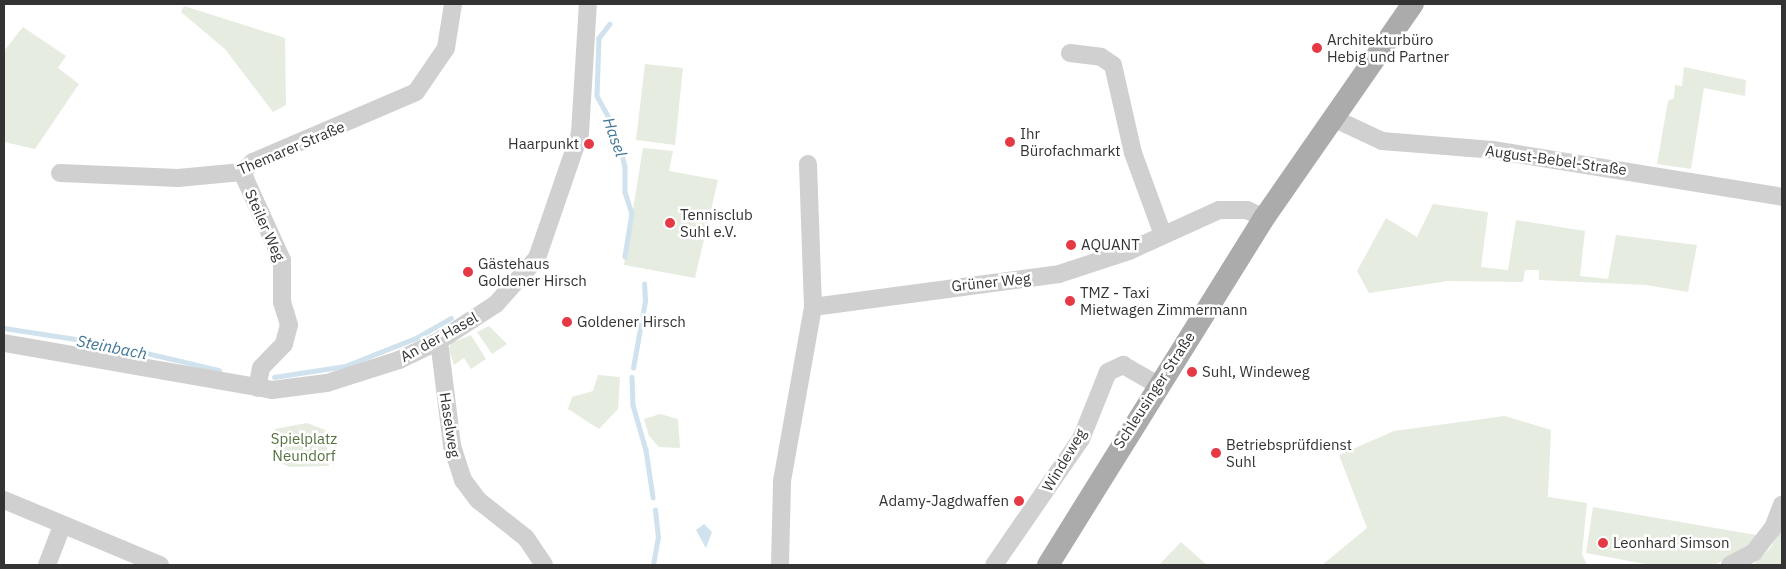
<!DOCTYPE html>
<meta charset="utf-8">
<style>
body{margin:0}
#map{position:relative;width:1786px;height:569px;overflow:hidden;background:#fff;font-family:"IBM Plex Sans",sans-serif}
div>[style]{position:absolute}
.green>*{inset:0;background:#e6ecdf}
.water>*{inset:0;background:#cfe2ee}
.stream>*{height:4.5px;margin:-2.25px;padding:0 2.25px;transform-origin:2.25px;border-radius:2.25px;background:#cfe2ee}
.minor>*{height:18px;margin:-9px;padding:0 9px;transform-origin:9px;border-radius:9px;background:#d0d0d0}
.major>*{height:22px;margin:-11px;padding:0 11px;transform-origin:11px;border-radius:11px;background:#ababab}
.dots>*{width:14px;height:14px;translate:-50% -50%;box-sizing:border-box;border:2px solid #fff;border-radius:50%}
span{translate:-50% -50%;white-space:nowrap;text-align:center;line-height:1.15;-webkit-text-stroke:5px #fff;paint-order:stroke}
.poi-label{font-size:15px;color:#333}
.left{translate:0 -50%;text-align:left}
.right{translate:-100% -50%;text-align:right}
.street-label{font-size:15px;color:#333}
.park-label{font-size:15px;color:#56703f}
.water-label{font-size:16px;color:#3f7597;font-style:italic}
.frame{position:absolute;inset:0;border:5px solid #333;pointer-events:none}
</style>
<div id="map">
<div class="green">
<i style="clip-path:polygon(184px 6px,285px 38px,286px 105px,273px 112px,225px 49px,181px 12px)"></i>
<i style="clip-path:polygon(23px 27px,66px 56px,58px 68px,79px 84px,35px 149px,4px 142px,4px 51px)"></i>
<i style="clip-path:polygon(645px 64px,683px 68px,675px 145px,636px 140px)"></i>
<i style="clip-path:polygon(1684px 67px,1746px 80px,1745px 96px,1704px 88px,1691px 169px,1657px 164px,1668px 101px,1674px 98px,1675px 85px,1682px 86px)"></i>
<i style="clip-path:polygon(643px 148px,673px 151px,669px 171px,718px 180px,695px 278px,624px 265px)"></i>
<i style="clip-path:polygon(1433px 204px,1488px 212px,1481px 267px,1508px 270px,1516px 220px,1585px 231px,1580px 276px,1608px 279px,1616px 235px,1697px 245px,1688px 292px,1646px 285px,1539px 280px,1539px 270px,1525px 270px,1523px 282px,1448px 281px,1369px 293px,1357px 271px,1386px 218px,1417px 237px)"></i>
<i style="clip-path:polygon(489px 326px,507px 344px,492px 354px,477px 332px)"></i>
<i style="clip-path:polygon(471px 335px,486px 359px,471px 369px,464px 358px,454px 365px,449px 350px,451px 343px)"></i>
<i style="clip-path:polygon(598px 375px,620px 377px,618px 409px,599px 429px,568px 409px,572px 397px,593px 391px)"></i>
<i style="clip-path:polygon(660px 414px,678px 419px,680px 448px,659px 447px,649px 436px,644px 419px)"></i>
<i style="clip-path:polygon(1505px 416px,1551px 430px,1548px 497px,1587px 503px,1582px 554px,1587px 565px,1322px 565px,1367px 528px,1339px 455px,1394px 431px)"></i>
<i style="clip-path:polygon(307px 423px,325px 430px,329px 466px,290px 467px,275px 461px,275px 429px)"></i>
<i style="clip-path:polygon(1593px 507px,1756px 535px,1750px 547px,1714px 565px,1651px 565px,1586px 553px)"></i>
<i style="clip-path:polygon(1782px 526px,1782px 565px,1753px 565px,1771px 547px)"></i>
<i style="clip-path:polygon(1181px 542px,1207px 565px,1159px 565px)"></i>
</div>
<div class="water">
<i style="clip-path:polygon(704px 524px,712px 532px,706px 548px,696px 530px)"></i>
</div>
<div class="stream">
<i style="left:610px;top:24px;width:18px;rotate:128deg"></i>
<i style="left:599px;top:38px;width:58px;rotate:92deg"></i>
<i style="left:597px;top:96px;width:38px;rotate:61deg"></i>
<i style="left:615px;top:129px;width:38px;rotate:75deg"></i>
<i style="left:625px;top:166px;width:26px;rotate:90deg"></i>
<i style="left:625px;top:192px;width:22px;rotate:72deg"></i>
<i style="left:632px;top:213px;width:44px;rotate:99.2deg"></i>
<i style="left:4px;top:328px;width:105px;rotate:8.7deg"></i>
<i style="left:108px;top:344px;width:114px;rotate:13.2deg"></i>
<i style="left:633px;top:368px;width:68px;rotate:-79.8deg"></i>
<i style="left:645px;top:301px;width:17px;rotate:-93deg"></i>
<i style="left:274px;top:377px;width:72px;rotate:-8.8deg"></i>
<i style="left:345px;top:366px;width:76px;rotate:-21.5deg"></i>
<i style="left:416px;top:338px;width:40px;rotate:-29.7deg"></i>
<i style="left:632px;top:377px;width:28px;rotate:88deg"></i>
<i style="left:633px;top:405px;width:47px;rotate:73.9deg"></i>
<i style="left:646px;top:450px;width:48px;rotate:81.5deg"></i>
<i style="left:653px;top:565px;width:27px;rotate:-80deg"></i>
<i style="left:658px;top:538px;width:28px;rotate:-96deg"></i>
</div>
<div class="minor">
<i style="left:1070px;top:53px;width:31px;rotate:7deg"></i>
<i style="left:1101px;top:57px;width:14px;rotate:34deg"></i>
<i style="left:1113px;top:65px;width:90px;rotate:77.2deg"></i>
<i style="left:1133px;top:153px;width:87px;rotate:69.9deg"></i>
<i style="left:1333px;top:118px;width:54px;rotate:25.1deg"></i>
<i style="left:1382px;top:141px;width:111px;rotate:4.6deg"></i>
<i style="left:1493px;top:150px;width:293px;rotate:9.2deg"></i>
<i style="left:808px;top:164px;width:143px;rotate:88deg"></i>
<i style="left:242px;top:172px;width:97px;rotate:65.6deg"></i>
<i style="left:282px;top:260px;width:42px;rotate:90deg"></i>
<i style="left:282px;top:302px;width:24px;rotate:73deg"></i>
<i style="left:289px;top:325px;width:20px;rotate:105deg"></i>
<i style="left:284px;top:344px;width:33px;rotate:134deg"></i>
<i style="left:261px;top:368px;width:20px;rotate:101deg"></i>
<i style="left:60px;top:173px;width:118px;rotate:2.4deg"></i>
<i style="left:178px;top:178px;width:64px;rotate:-5.4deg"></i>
<i style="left:242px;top:172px;width:15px;rotate:-42deg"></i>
<i style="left:253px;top:162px;width:177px;rotate:-23.2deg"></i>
<i style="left:416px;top:92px;width:53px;rotate:-55.7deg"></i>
<i style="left:446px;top:48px;width:45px;rotate:-81deg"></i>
<i style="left:439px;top:341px;width:106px;rotate:82.9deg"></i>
<i style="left:452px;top:446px;width:36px;rotate:72deg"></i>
<i style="left:463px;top:480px;width:25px;rotate:53deg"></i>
<i style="left:478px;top:500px;width:61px;rotate:38.4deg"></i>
<i style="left:526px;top:538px;width:32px;rotate:56deg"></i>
<i style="left:4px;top:343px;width:272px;rotate:9.9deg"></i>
<i style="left:272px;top:390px;width:55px;rotate:-7.3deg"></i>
<i style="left:327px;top:383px;width:76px;rotate:-17.7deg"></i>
<i style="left:399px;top:360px;width:44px;rotate:-25.4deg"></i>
<i style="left:439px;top:341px;width:68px;rotate:-33deg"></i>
<i style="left:496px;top:304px;width:62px;rotate:-48.3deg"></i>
<i style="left:537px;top:258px;width:132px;rotate:-71deg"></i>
<i style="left:580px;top:133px;width:129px;rotate:-86.5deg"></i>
<i style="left:4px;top:500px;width:169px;rotate:22.6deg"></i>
<i style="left:47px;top:565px;width:42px;rotate:-69deg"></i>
<i style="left:780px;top:565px;width:84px;rotate:-88.6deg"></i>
<i style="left:782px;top:481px;width:177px;rotate:-79.9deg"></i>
<i style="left:813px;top:307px;width:248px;rotate:-7.6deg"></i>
<i style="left:1059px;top:274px;width:74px;rotate:-18.2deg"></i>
<i style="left:1129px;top:251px;width:99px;rotate:-24.5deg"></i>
<i style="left:1219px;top:210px;width:28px"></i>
<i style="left:1247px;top:210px;width:19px;rotate:25deg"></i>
<i style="left:994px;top:565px;width:153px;rotate:-55.4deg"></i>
<i style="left:1081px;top:439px;width:72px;rotate:-68.1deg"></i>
<i style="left:1108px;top:372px;width:17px;rotate:-25deg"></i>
<i style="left:1123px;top:365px;width:40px;rotate:29.7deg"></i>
<i style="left:1730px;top:565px;width:27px;rotate:-28deg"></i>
<i style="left:1754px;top:552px;width:31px;rotate:-52deg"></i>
<i style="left:1773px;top:528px;width:25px;rotate:-69deg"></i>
</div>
<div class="major">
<i style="left:1048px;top:565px;width:409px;rotate:-58.1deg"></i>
<i style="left:1264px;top:218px;width:261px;rotate:-55.2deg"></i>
</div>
<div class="dots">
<i style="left:1317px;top:48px;background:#e63946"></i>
<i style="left:1010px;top:142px;background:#e63946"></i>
<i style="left:589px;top:144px;background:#e63946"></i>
<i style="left:670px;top:223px;background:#e63946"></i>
<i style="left:1071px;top:245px;background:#e63946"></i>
<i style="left:468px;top:272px;background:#e63946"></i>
<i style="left:1070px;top:301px;background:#e63946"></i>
<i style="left:567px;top:322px;background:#e63946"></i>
<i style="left:1192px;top:372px;background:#e63946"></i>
<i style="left:1216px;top:453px;background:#e63946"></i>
<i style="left:1019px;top:501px;background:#e63946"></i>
<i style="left:1603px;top:543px;background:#e63946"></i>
</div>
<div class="poi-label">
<span class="left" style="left:1327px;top:48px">Architekturbüro<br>Hebig und Partner</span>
<span class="left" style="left:1020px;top:142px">Ihr<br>Bürofachmarkt</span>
<span class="right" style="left:579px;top:144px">Haarpunkt</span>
<span class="left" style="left:680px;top:223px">Tennisclub<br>Suhl e.V.</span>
<span class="left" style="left:1081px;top:245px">AQUANT</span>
<span class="left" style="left:478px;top:272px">Gästehaus<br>Goldener Hirsch</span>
<span class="left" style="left:1080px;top:301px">TMZ - Taxi<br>Mietwagen Zimmermann</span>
<span class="left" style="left:577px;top:322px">Goldener Hirsch</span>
<span class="left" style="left:1202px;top:372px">Suhl, Windeweg</span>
<span class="left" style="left:1226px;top:453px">Betriebsprüfdienst<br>Suhl</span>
<span class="right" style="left:1009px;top:501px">Adamy-Jagdwaffen</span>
<span class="left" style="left:1613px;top:543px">Leonhard Simson</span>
</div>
<div class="street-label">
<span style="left:291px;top:148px;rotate:-23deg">Themarer Straße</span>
<span style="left:1556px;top:160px;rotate:8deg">August-Bebel-Straße</span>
<span style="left:265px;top:225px;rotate:66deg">Steiler Weg</span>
<span style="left:991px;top:282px;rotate:-6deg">Grüner Weg</span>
<span style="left:439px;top:337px;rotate:-29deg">An der Hasel</span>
<span style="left:1154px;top:390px;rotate:-57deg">Schleusinger Straße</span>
<span style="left:450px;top:425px;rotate:81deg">Haselweg</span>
<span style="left:1064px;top:460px;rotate:-59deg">Windeweg</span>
</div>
<div class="park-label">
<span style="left:304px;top:447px">Spielplatz<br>Neundorf</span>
</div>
<div class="water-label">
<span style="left:615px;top:137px;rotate:70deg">Hasel</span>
<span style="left:112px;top:347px;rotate:11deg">Steinbach</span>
</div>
<div class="frame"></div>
</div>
